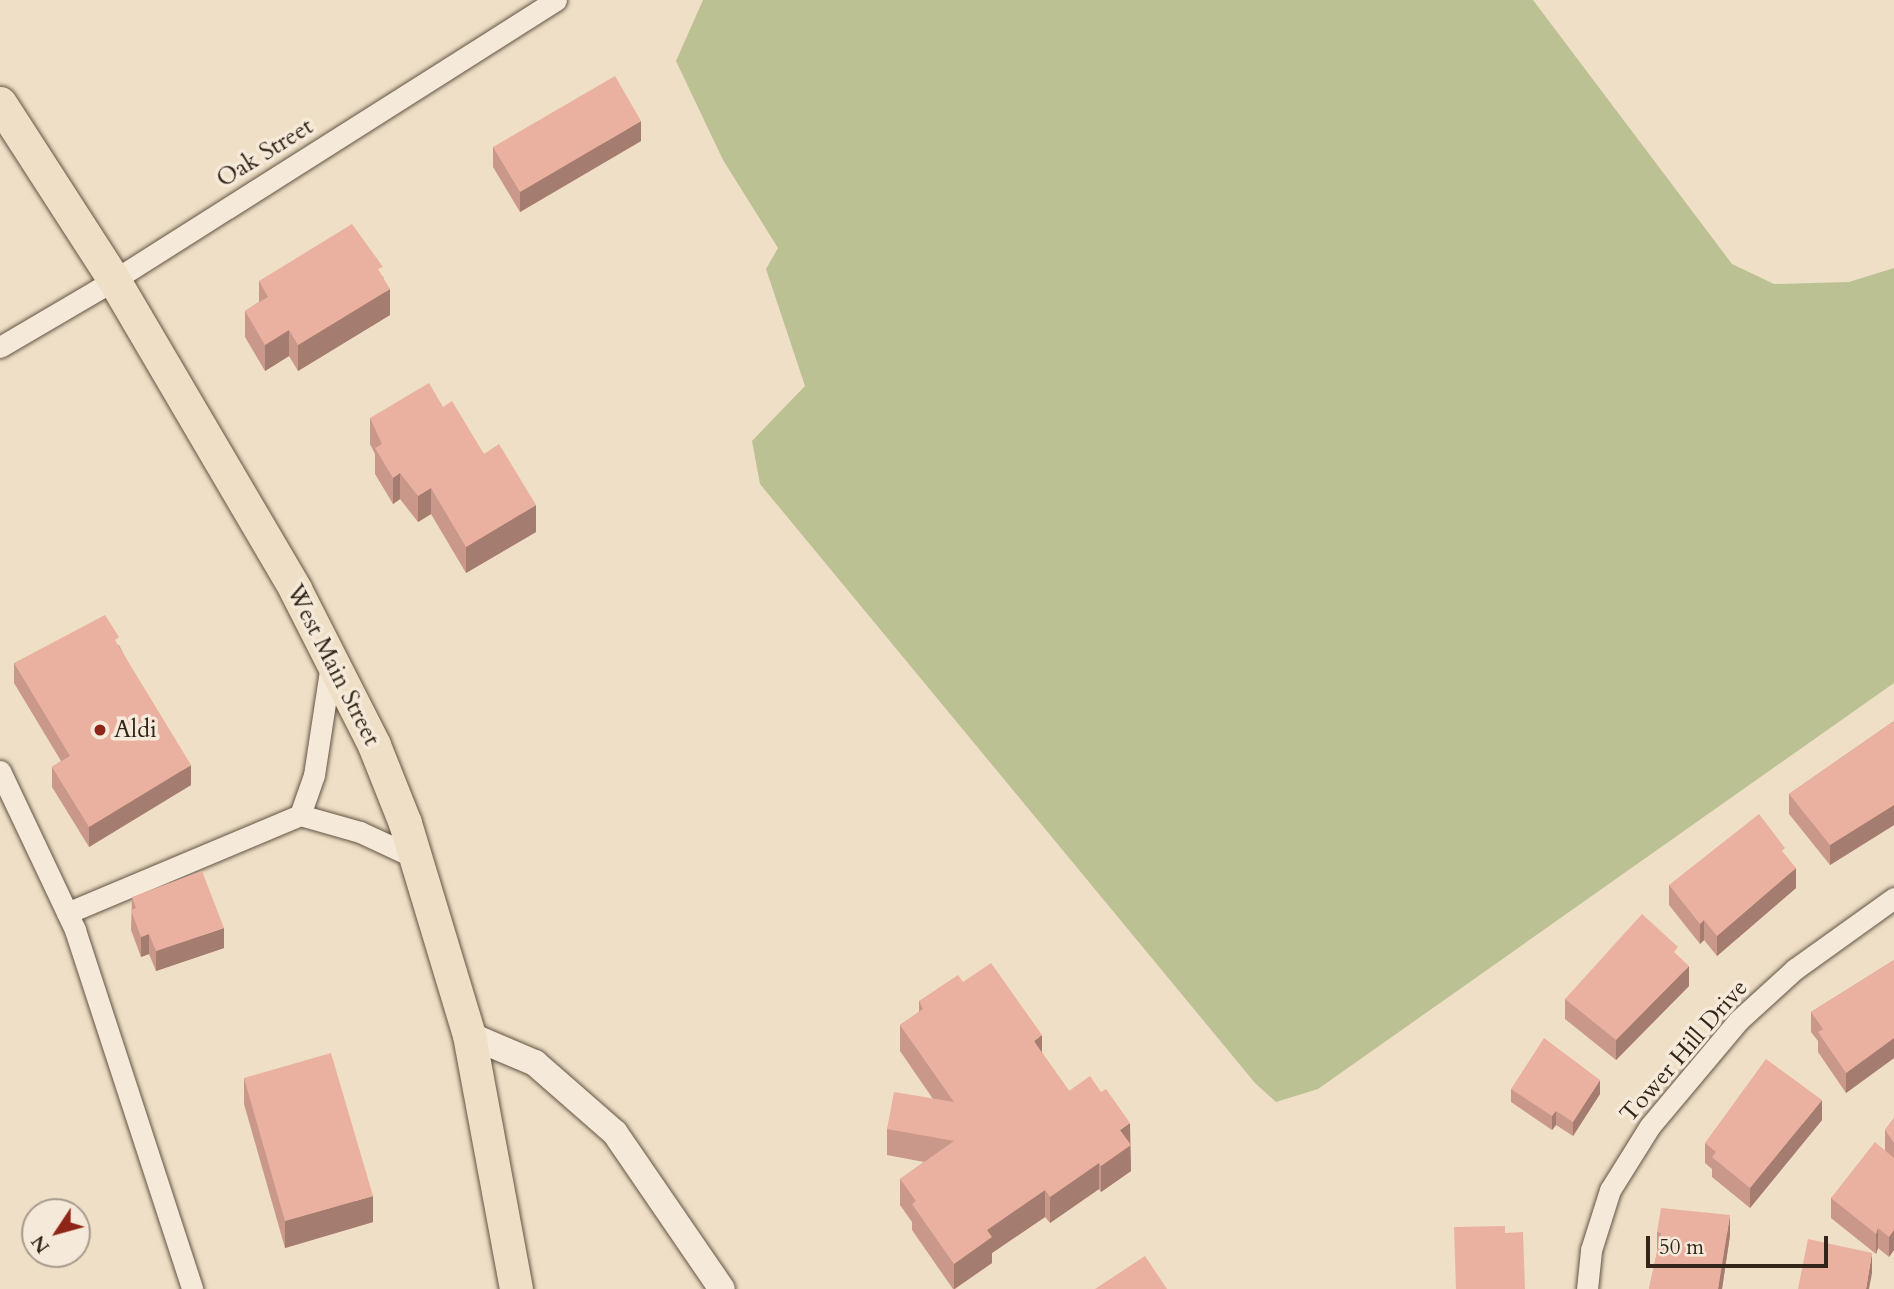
<!DOCTYPE html>
<style>
body{margin:0}
#map{position:relative;width:1894px;height:1289px;overflow:hidden;background:#efdfc6;font-family:Cardo,serif}
div>[style]{position:absolute}
.green>*{inset:0;background:#bcc193}
.roads{filter:drop-shadow(0 0 2px #625444) drop-shadow(0 0 2px #625444)}
.minor>*{height:21px;margin:-10.5px;padding:0 10.5px;transform-origin:10.5px;border-radius:10.5px;background:#f5eada}
.tertiary>*{height:26px;margin:-13px;padding:0 13px;transform-origin:13px;border-radius:13px;background:#f5eada}
.primary>*{height:33px;margin:-16.5px;padding:0 16.5px;transform-origin:16.5px;border-radius:16.5px;background:#efdfc6}
.wall>*{inset:0;background:#c9988a}
.shaded-wall>*{inset:0;background:#a47c70}
.building>*{inset:0;background:#eab1a0}
.dots>*{width:19px;height:19px;translate:-50% -50%;box-sizing:border-box;border:4px solid #f5eada;border-radius:50%}
span{translate:-50% -50%;white-space:nowrap;text-align:center;line-height:1.15;-webkit-text-stroke:7px #f5eada;paint-order:stroke}
.street-label{font-size:24px;color:#332519}
.poi-label{font-size:24px;color:#332519}
.left{translate:0 -50%;text-align:left}
.north{position:absolute;left:21px;top:1198px;width:70px;height:70px;box-sizing:border-box;background:#f5eada;border:2px solid #a79b8d;border-radius:50%;rotate:234deg;font-size:19px;font-weight:700;line-height:28px;text-align:center;color:#332519}
.north::after{content:'';display:block;margin:auto;width:24px;height:32px;background:#8f2418;clip-path:polygon(50% 0,100% 100%,50% 72%,0 100%)}
.scale{position:absolute;left:1646px;top:1236px;width:182px;height:32px;box-sizing:border-box;border:4px solid #332519;border-top:0;padding-left:9px;font-size:21px;line-height:24px;white-space:nowrap;color:#332519;-webkit-text-stroke:5px #f5eada;paint-order:stroke}
</style>
<div id="map">
<div class="green">
<i style="clip-path:polygon(703px 0,1533px 0,1732px 264px,1774px 284px,1849px 282px,1894px 268px,1894px 683px,1318px 1089px,1276px 1102px,1255px 1083px,760px 484px,752px 441px,805px 386px,766px 269px,778px 248px,723px 160px,676px 61px)"></i>
</div>
<div class="roads">
<div class="minor">
<i style="left:0;top:347px;width:132px;rotate:-30.4deg"></i>
<i style="left:114px;top:280px;width:523px;rotate:-32.35deg"></i>
<i style="left:0;top:771px;width:176px;rotate:64.7deg"></i>
<i style="left:75px;top:930px;width:378px;rotate:71.9deg"></i>
<i style="left:300px;top:815px;width:42px;rotate:-70.7deg"></i>
<i style="left:314px;top:775px;width:112px;rotate:-81.3deg"></i>
<i style="left:67px;top:913px;width:253px;rotate:-22.8deg"></i>
<i style="left:300px;top:815px;width:62px;rotate:15.8deg"></i>
<i style="left:360px;top:832px;width:62px;rotate:24.9deg"></i>
<i style="left:1587px;top:1289px;width:39px;rotate:-84deg"></i>
<i style="left:1591px;top:1250px;width:63px;rotate:-72.4deg"></i>
<i style="left:1610px;top:1190px;width:75px;rotate:-58deg"></i>
<i style="left:1650px;top:1126px;width:138px;rotate:-50deg"></i>
<i style="left:1739px;top:1020px;width:76px;rotate:-42.3deg"></i>
<i style="left:1795px;top:969px;width:122px;rotate:-35.6deg"></i>
</div>
<div class="tertiary">
<i style="left:469px;top:1035px;width:72px;rotate:23deg"></i>
<i style="left:535px;top:1063px;width:106px;rotate:41.2deg"></i>
<i style="left:615px;top:1133px;width:189px;rotate:55.6deg"></i>
</div>
<div class="primary">
<i style="left:0;top:103px;width:211px;rotate:57.2deg"></i>
<i style="left:114px;top:280px;width:358px;rotate:59.6deg"></i>
<i style="left:295px;top:589px;width:175px;rotate:63.1deg"></i>
<i style="left:374px;top:745px;width:84px;rotate:68.3deg"></i>
<i style="left:405px;top:823px;width:221px;rotate:73.2deg"></i>
<i style="left:469px;top:1035px;width:258px;rotate:79.5deg"></i>
</div>
</div>
<div class="wall">
<i style="clip-path:polygon(641px 141px,520px 212px,493px 167px,493px 147px)"></i>
<i style="clip-path:polygon(383px 276px,390px 315px,298px 371px,289px 356px,265px 371px,245px 337px,245px 311px,259px 302px,259px 281px)"></i>
<i style="clip-path:polygon(443px 407px,484px 454px,536px 532px,466px 573px,431px 514px,418px 522px,400px 499px,393px 504px,375px 474px,375px 454px,370px 444px,370px 418px)"></i>
<i style="clip-path:polygon(119px 645px,191px 785px,89px 847px,52px 787px,52px 767px,61px 761px,14px 683px,14px 663px)"></i>
<i style="clip-path:polygon(1894px 721px,1894px 825px,1830px 865px,1789px 814px,1789px 794px)"></i>
<i style="clip-path:polygon(1785px 855px,1796px 888px,1717px 956px,1704px 940px,1700px 944px,1669px 905px,1669px 885px)"></i>
<i style="clip-path:polygon(132px 897px,224px 948px,156px 971px,149px 954px,141px 957px,131px 930px)"></i>
<i style="clip-path:polygon(1678px 956px,1689px 986px,1616px 1060px,1565px 1019px,1565px 999px)"></i>
<i style="clip-path:polygon(1894px 960px,1894px 1058px,1846px 1093px,1818px 1052px,1818px 1041px,1811px 1032px,1811px 1012px)"></i>
<i style="clip-path:polygon(963px 982px,1042px 1053px,1069px 1091px,1130px 1143px,1131px 1171px,1101px 1192px,1099px 1189px,1050px 1223px,1045px 1217px,992px 1253px,992px 1263px,955px 1289px,953px 1289px,912px 1230px,912px 1222px,900px 1205px,900px 1179px,924px 1162px,887px 1155px,887px 1129px,933px 1099px,900px 1051px,900px 1025px,919px 1012px,919px 1001px)"></i>
<i style="clip-path:polygon(244px 1078px,373px 1222px,285px 1248px,244px 1104px)"></i>
<i style="clip-path:polygon(1511px 1089px,1600px 1094px,1573px 1136px,1556px 1125px,1552px 1130px,1511px 1102px)"></i>
<i style="clip-path:polygon(1894px 1118px,1894px 1250px,1889px 1257px,1878px 1248px,1876px 1254px,1831px 1218px,1831px 1198px,1886px 1152px,1885px 1150px,1885px 1130px)"></i>
<i style="clip-path:polygon(1822px 1120px,1750px 1208px,1712px 1177px,1712px 1169px,1705px 1163px,1705px 1143px)"></i>
<i style="clip-path:polygon(1657px 1232px,1730px 1235px,1722px 1289px,1649px 1289px,1657px 1252px)"></i>
</div>
<div class="shaded-wall">
<i style="clip-path:polygon(641px 121px,641px 141px,520px 212px,520px 192px)"></i>
<i style="clip-path:polygon(390px 289px,390px 315px,298px 371px,298px 345px)"></i>
<i style="clip-path:polygon(289px 330px,289px 356px,265px 371px,265px 345px)"></i>
<i style="clip-path:polygon(400px 473px,400px 499px,393px 504px,393px 478px)"></i>
<i style="clip-path:polygon(431px 488px,431px 514px,418px 522px,418px 496px)"></i>
<i style="clip-path:polygon(536px 505px,536px 532px,466px 573px,466px 547px)"></i>
<i style="clip-path:polygon(191px 765px,191px 785px,89px 847px,89px 827px)"></i>
<i style="clip-path:polygon(1894px 805px,1894px 825px,1830px 865px,1830px 845px)"></i>
<i style="clip-path:polygon(1796px 868px,1796px 888px,1717px 956px,1717px 936px)"></i>
<i style="clip-path:polygon(1704px 920px,1704px 940px,1700px 944px,1700px 924px)"></i>
<i style="clip-path:polygon(224px 928px,224px 948px,156px 971px,156px 951px)"></i>
<i style="clip-path:polygon(149px 934px,149px 954px,141px 957px,141px 937px)"></i>
<i style="clip-path:polygon(1689px 966px,1689px 986px,1616px 1060px,1616px 1040px)"></i>
<i style="clip-path:polygon(1042px 1035px,1042px 1061px,1034px 1041px)"></i>
<i style="clip-path:polygon(1894px 1038px,1894px 1058px,1846px 1093px,1846px 1073px)"></i>
<i style="clip-path:polygon(1600px 1080px,1600px 1094px,1573px 1136px,1573px 1122px)"></i>
<i style="clip-path:polygon(1822px 1100px,1822px 1120px,1750px 1208px,1750px 1188px)"></i>
<i style="clip-path:polygon(1556px 1111px,1556px 1125px,1552px 1130px,1552px 1116px)"></i>
<i style="clip-path:polygon(1130px 1123px,1131px 1171px,1101px 1192px,1101px 1166px,1120px 1130px)"></i>
<i style="clip-path:polygon(1099px 1163px,1099px 1189px,1050px 1223px,1050px 1197px)"></i>
<i style="clip-path:polygon(1045px 1190px,1045px 1217px,992px 1253px,992px 1263px,954px 1289px,954px 1264px,987px 1230px)"></i>
<i style="clip-path:polygon(373px 1196px,373px 1222px,285px 1248px,285px 1221px)"></i>
<i style="clip-path:polygon(1730px 1215px,1730px 1235px,1722px 1289px,1718px 1289px)"></i>
<i style="clip-path:polygon(1878px 1228px,1878px 1248px,1876px 1254px,1876px 1234px)"></i>
<i style="clip-path:polygon(1894px 1230px,1894px 1250px,1889px 1257px,1889px 1237px)"></i>
<i style="clip-path:polygon(1872px 1253px,1872px 1273px,1869px 1289px,1866px 1289px)"></i>
</div>
<div class="building">
<i style="clip-path:polygon(615px 76px,641px 121px,520px 192px,493px 147px)"></i>
<i style="clip-path:polygon(352px 224px,383px 267px,378px 269px,390px 289px,298px 345px,289px 330px,265px 345px,245px 311px,268px 297px,259px 281px)"></i>
<i style="clip-path:polygon(429px 383px,443px 407px,452px 401px,484px 454px,499px 444px,536px 505px,466px 547px,431px 488px,418px 496px,400px 473px,393px 478px,375px 448px,382px 444px,370px 418px)"></i>
<i style="clip-path:polygon(105px 615px,119px 637px,115px 640px,191px 765px,89px 827px,52px 767px,70px 756px,14px 663px)"></i>
<i style="clip-path:polygon(1894px 721px,1894px 805px,1830px 845px,1789px 794px)"></i>
<i style="clip-path:polygon(1759px 814px,1785px 848px,1782px 851px,1796px 868px,1717px 936px,1704px 920px,1700px 924px,1669px 885px)"></i>
<i style="clip-path:polygon(202px 871px,224px 928px,156px 951px,149px 934px,141px 937px,131px 910px,136px 908px,132px 897px)"></i>
<i style="clip-path:polygon(1642px 914px,1678px 947px,1674px 952px,1689px 966px,1616px 1040px,1565px 999px)"></i>
<i style="clip-path:polygon(1894px 960px,1894px 1038px,1846px 1073px,1818px 1032px,1823px 1029px,1811px 1012px)"></i>
<i style="clip-path:polygon(991px 963px,1042px 1035px,1034px 1041px,1069px 1091px,1090px 1076px,1101px 1092px,1106px 1089px,1130px 1123px,1120px 1130px,1131px 1145px,1101px 1166px,1099px 1163px,1050px 1197px,1045px 1190px,987px 1230px,992px 1237px,954px 1264px,912px 1204px,916px 1201px,900px 1179px,954px 1141px,887px 1129px,894px 1092px,954px 1102px,900px 1025px,923px 1009px,919px 1001px,958px 975px,963px 982px)"></i>
<i style="clip-path:polygon(1544px 1038px,1600px 1080px,1573px 1122px,1556px 1111px,1552px 1116px,1511px 1089px)"></i>
<i style="clip-path:polygon(331px 1053px,373px 1196px,285px 1221px,244px 1078px)"></i>
<i style="clip-path:polygon(1766px 1059px,1822px 1100px,1750px 1188px,1712px 1157px,1716px 1152px,1705px 1143px)"></i>
<i style="clip-path:polygon(1894px 1118px,1894px 1143px,1885px 1130px)"></i>
<i style="clip-path:polygon(1875px 1142px,1894px 1158px,1894px 1230px,1889px 1237px,1878px 1228px,1876px 1234px,1831px 1198px)"></i>
<i style="clip-path:polygon(1661px 1208px,1730px 1215px,1718px 1289px,1649px 1289px,1661px 1233px,1657px 1232px)"></i>
<i style="clip-path:polygon(1505px 1226px,1505px 1233px,1523px 1232px,1525px 1289px,1456px 1289px,1454px 1227px)"></i>
<i style="clip-path:polygon(1808px 1239px,1872px 1253px,1866px 1289px,1798px 1289px)"></i>
<i style="clip-path:polygon(1145px 1256px,1167px 1289px,1095px 1289px)"></i>
</div>
<div class="dots">
<i style="left:100px;top:730px;background:#8f2418"></i>
</div>
<div class="street-label">
<span style="left:265px;top:153px;rotate:-32deg">Oak Street</span>
<span style="left:333px;top:665px;rotate:63deg">West Main Street</span>
<span style="left:1684px;top:1051px;rotate:-49deg">Tower Hill Drive</span>
</div>
<div class="poi-label">
<span class="left" style="left:114px;top:730px">Aldi</span>
</div>
<div class="north">N</div>
<div class="scale">50 m</div>
</div>
